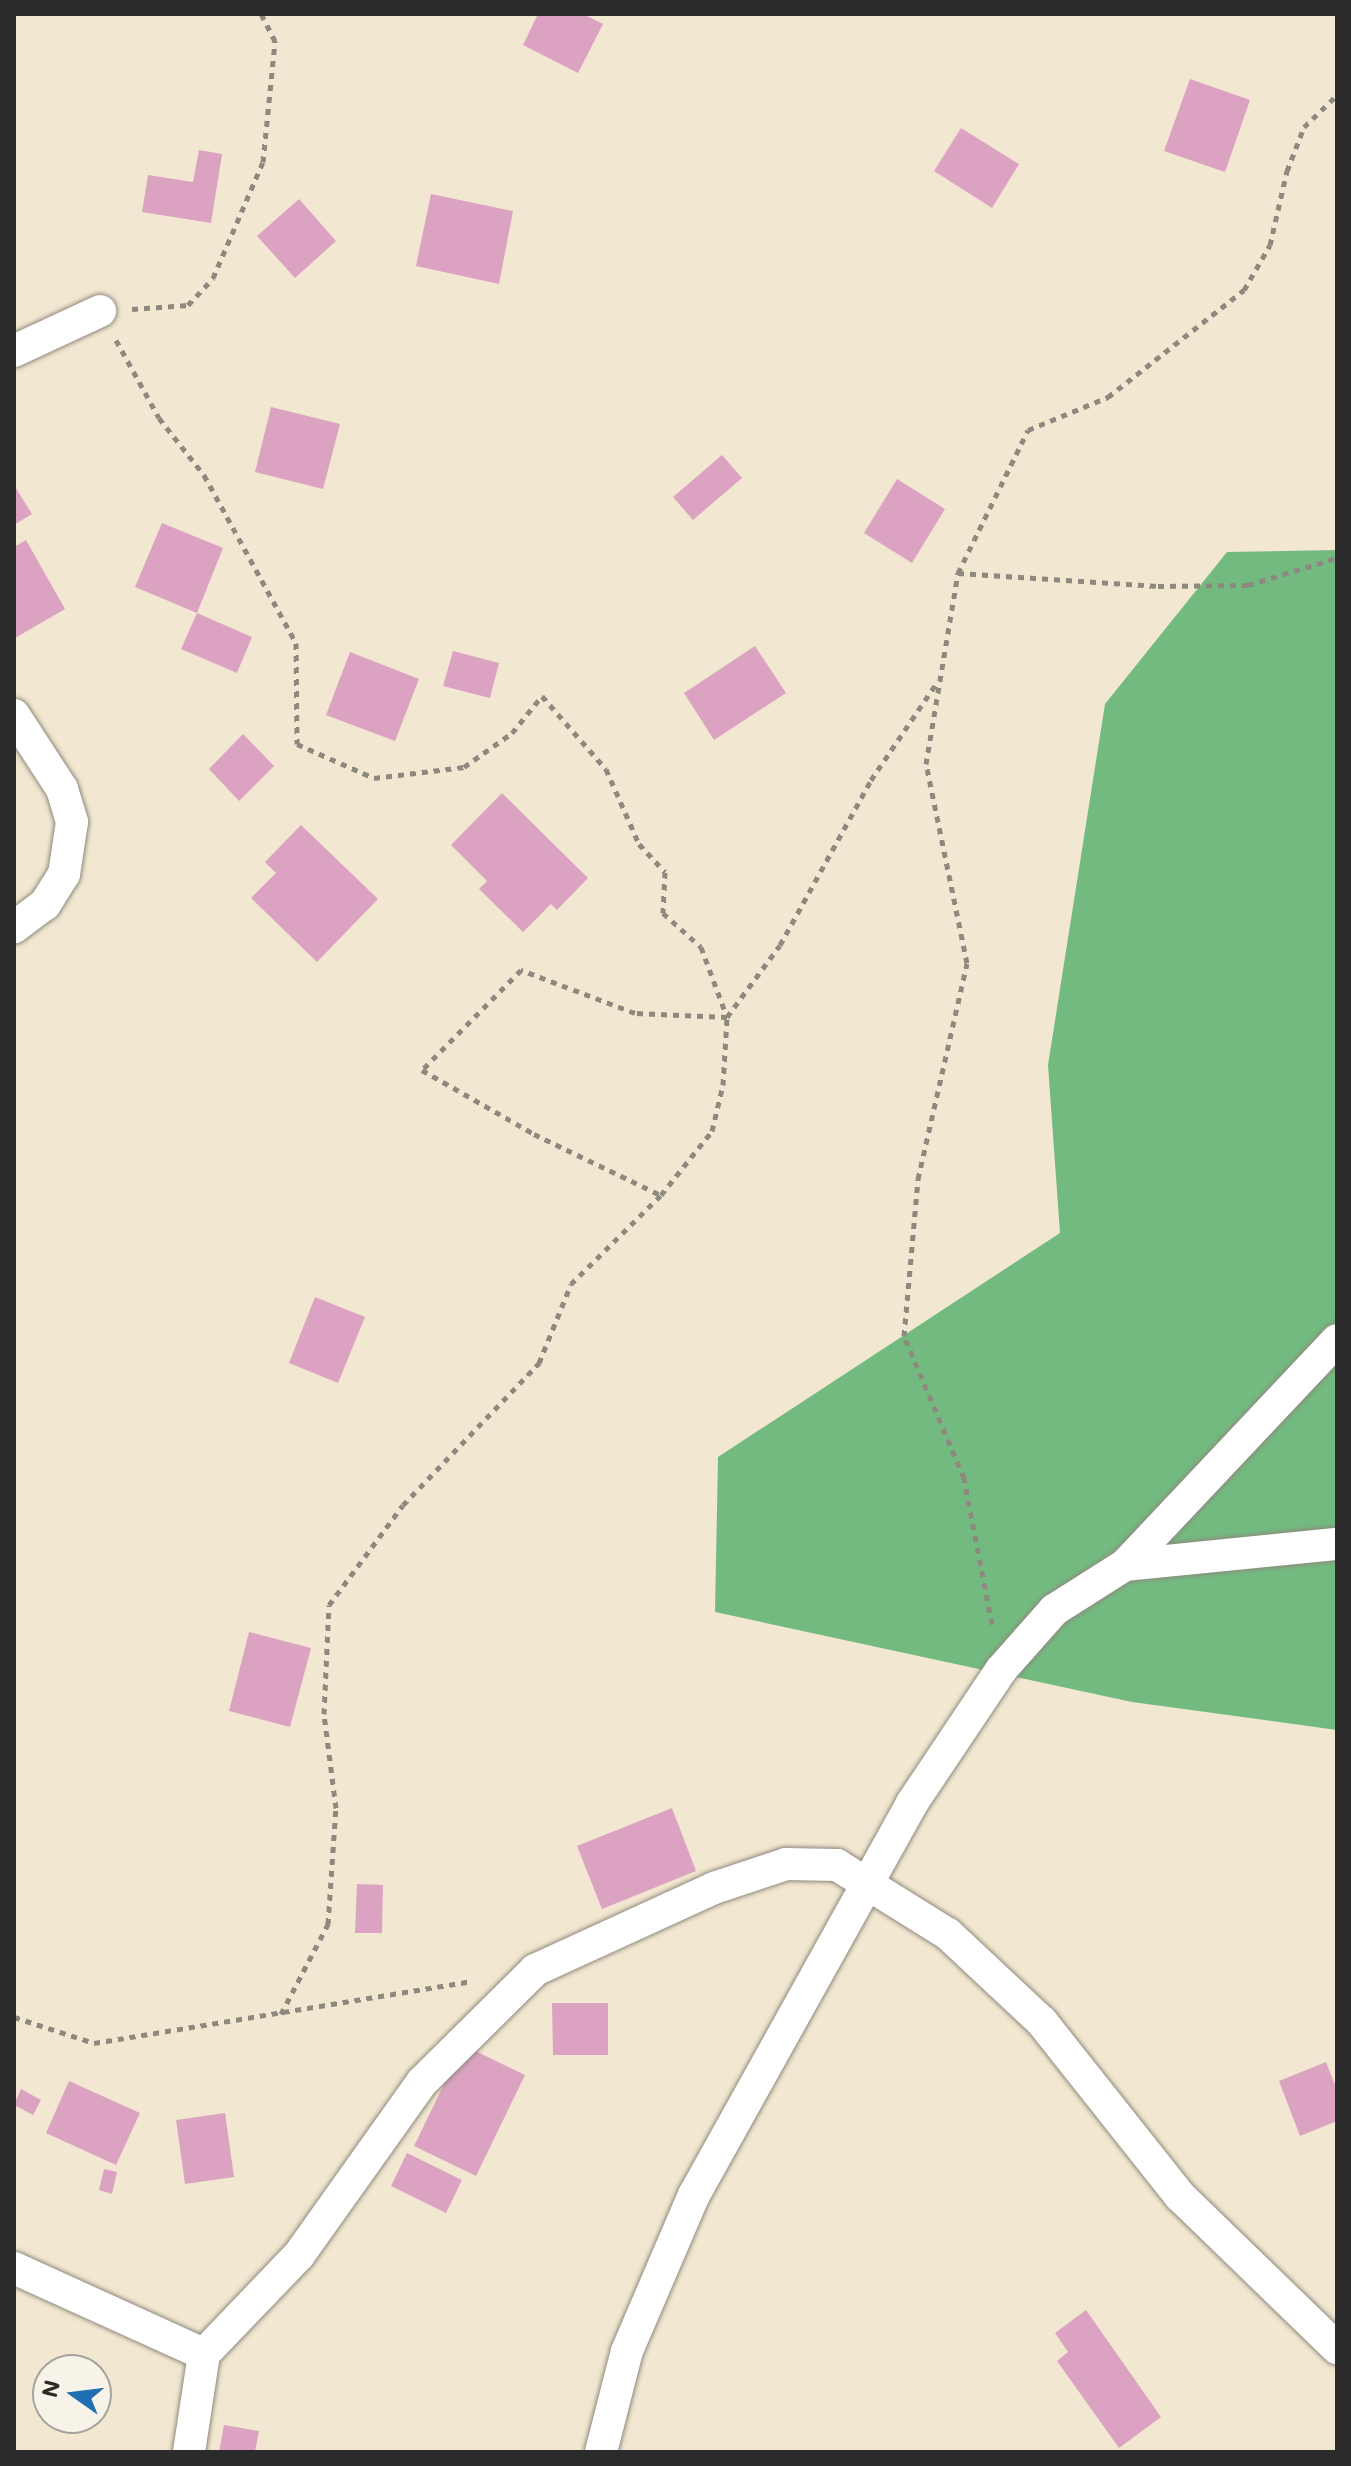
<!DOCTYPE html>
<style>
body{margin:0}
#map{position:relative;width:1351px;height:2466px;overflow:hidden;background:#f2e7d0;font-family:Mali,sans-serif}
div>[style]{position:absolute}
.forest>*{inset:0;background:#73ba80}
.building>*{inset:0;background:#dba3c1}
.path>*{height:5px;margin-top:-2.5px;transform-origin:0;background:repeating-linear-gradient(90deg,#8e897e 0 6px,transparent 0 12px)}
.roads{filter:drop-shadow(0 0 2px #8e897e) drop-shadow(0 0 2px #8e897e)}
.minor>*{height:32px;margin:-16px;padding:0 16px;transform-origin:16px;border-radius:16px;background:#fff}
span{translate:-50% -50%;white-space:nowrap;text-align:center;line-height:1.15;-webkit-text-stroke:7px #f7f3e8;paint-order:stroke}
.frame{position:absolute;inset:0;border:16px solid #2b2b2b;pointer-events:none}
.north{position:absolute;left:32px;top:2354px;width:80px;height:80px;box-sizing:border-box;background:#f7f3e8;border:2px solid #a5a39c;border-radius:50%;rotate:284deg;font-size:22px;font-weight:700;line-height:32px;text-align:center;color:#2b2b2b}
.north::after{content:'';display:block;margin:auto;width:28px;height:36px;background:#1f6fb2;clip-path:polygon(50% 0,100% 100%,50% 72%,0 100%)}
</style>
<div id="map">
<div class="forest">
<i style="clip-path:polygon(1337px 550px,1337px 1730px,1132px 1702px,715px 1612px,718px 1457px,1060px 1233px,1048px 1065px,1105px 704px,1227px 552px)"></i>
</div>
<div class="building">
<i style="clip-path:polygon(538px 14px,583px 14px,603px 24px,578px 73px,523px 45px)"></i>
<i style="clip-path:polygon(1190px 79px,1250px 100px,1225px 172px,1164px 151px)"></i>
<i style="clip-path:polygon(961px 128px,1019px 164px,992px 208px,934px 171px)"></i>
<i style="clip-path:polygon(199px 150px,222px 154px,211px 223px,142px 212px,148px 175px,193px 182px)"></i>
<i style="clip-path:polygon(431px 194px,513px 211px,499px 284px,416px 266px)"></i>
<i style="clip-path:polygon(299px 199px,336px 241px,295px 278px,257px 236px)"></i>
<i style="clip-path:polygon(271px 407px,340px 424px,323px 489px,255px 472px)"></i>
<i style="clip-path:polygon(722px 455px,742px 478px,693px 520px,673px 497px)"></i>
<i style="clip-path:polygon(897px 479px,945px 509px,912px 563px,864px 533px)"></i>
<i style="clip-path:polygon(14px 485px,32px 514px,14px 525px)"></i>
<i style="clip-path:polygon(162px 523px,223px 548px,197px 613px,135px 587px)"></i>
<i style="clip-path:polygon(26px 540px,65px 609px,15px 638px,14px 547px)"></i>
<i style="clip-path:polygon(197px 613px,252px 637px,237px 673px,181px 649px)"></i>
<i style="clip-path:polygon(755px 646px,786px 693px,714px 740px,684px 693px)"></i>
<i style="clip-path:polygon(453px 651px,499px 663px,490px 698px,443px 686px)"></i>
<i style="clip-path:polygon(350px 652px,419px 679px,395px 741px,326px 715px)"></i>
<i style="clip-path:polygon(243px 734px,274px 766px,239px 801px,209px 769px)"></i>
<i style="clip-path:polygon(502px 793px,588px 878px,557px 910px,551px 904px,523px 932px,479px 889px,487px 881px,451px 845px)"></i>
<i style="clip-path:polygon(301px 825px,378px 899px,317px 962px,251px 898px,276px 873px,265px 862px)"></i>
<i style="clip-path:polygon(315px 1297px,365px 1317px,338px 1383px,289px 1363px)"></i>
<i style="clip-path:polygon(249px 1632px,311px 1648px,290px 1727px,229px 1711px)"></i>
<i style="clip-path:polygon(672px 1808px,696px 1871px,602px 1909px,577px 1846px)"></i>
<i style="clip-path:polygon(357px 1884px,383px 1885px,382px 1933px,355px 1933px)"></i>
<i style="clip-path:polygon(552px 2003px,608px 2003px,608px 2055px,553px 2055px)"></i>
<i style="clip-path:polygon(463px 2045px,525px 2075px,476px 2176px,414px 2146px)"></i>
<i style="clip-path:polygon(1326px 2062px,1337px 2090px,1337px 2121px,1300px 2136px,1279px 2081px)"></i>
<i style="clip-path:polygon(69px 2081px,140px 2113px,116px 2165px,46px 2133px)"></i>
<i style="clip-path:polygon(21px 2089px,41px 2100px,33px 2115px,14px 2105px)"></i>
<i style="clip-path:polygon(225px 2113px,234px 2177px,185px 2184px,176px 2120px)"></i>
<i style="clip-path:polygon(407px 2153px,462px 2180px,446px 2213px,391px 2186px)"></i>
<i style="clip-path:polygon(104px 2169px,117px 2172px,112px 2194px,99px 2190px)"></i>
<i style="clip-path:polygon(1086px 2310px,1161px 2417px,1119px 2448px,1057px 2361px,1068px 2352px,1055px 2333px)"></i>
<i style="clip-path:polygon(224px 2425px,259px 2431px,255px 2452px,219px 2452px)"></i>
</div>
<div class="path">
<i style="left:132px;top:309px;width:56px;rotate:-4.1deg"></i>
<i style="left:188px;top:305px;width:37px;rotate:-47deg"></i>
<i style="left:213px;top:278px;width:126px;rotate:-66.7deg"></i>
<i style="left:263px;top:162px;width:122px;rotate:-84.3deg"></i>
<i style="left:275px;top:41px;width:30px;rotate:-117deg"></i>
<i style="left:116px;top:340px;width:89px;rotate:61.1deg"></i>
<i style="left:159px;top:418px;width:73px;rotate:51.7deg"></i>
<i style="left:204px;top:475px;width:192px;rotate:61.3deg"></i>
<i style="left:296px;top:643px;width:101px;rotate:89.4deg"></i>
<i style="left:297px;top:744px;width:84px;rotate:23.8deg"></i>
<i style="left:374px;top:778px;width:91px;rotate:-7deg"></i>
<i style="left:464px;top:767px;width:59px;rotate:-35.3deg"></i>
<i style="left:512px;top:733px;width:48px;rotate:-51deg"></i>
<i style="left:542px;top:696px;width:97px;rotate:48.8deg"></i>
<i style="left:606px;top:769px;width:82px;rotate:66.3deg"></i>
<i style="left:639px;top:844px;width:38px;rotate:47deg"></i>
<i style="left:665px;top:872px;width:41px;rotate:92.8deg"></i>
<i style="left:663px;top:913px;width:51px;rotate:41.8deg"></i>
<i style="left:701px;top:947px;width:75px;rotate:69.6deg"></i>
<i style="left:727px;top:1017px;width:92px;rotate:-177.5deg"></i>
<i style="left:635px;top:1013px;width:122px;rotate:-159.3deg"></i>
<i style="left:521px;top:970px;width:141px;rotate:134.7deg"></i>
<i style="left:422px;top:1070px;width:129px;rotate:29.7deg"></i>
<i style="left:534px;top:1134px;width:141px;rotate:25.7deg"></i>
<i style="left:958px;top:573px;width:200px;rotate:3.7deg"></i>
<i style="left:1158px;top:586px;width:90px;rotate:-0.6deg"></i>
<i style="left:1248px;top:585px;width:93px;rotate:-16.9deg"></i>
<i style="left:992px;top:1624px;width:149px;rotate:-100.9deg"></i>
<i style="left:964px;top:1478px;width:154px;rotate:-112.9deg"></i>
<i style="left:904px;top:1336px;width:158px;rotate:-84.9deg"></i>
<i style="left:918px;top:1179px;width:221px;rotate:-77.2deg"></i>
<i style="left:967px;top:963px;width:203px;rotate:-101.6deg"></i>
<i style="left:926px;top:764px;width:194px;rotate:-80.5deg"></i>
<i style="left:958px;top:573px;width:159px;rotate:-63.9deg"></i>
<i style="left:1028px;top:430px;width:87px;rotate:-22.4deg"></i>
<i style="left:1108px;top:397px;width:173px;rotate:-38.2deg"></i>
<i style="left:1244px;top:290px;width:52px;rotate:-60deg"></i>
<i style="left:1270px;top:245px;width:76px;rotate:-77.1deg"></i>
<i style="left:1287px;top:171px;width:47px;rotate:-68.9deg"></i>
<i style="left:1304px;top:127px;width:46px;rotate:-44.1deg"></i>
<i style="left:281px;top:2014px;width:102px;rotate:-62.4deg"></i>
<i style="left:328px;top:1924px;width:116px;rotate:-86.1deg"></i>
<i style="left:336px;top:1808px;width:95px;rotate:-97.3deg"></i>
<i style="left:324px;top:1714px;width:109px;rotate:-87.4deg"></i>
<i style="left:329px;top:1605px;width:124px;rotate:-53.5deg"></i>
<i style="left:403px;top:1505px;width:197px;rotate:-46.2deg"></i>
<i style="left:539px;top:1363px;width:85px;rotate:-67.9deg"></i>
<i style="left:571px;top:1284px;width:127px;rotate:-44.7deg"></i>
<i style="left:661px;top:1195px;width:82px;rotate:-51.4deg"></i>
<i style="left:712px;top:1131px;width:47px;rotate:-76.6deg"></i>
<i style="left:723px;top:1085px;width:68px;rotate:-86.6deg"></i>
<i style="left:727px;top:1017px;width:89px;rotate:-53.6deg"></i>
<i style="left:780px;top:945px;width:188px;rotate:-61.1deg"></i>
<i style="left:871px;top:780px;width:120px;rotate:-55.9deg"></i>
<i style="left:14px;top:2017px;width:84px;rotate:18deg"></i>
<i style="left:94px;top:2043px;width:382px;rotate:-9.3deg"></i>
</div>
<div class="roads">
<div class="minor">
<i style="left:14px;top:351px;width:95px;rotate:-24.9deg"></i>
<i style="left:14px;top:715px;width:88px;rotate:57deg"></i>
<i style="left:62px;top:789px;width:34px;rotate:73deg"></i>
<i style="left:72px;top:822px;width:53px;rotate:98.7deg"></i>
<i style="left:64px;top:874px;width:36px;rotate:122deg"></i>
<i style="left:45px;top:904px;width:39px;rotate:143deg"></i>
<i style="left:1125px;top:1565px;width:309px;rotate:-46.7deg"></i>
<i style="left:14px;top:2268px;width:209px;rotate:24.4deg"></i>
<i style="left:189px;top:2452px;width:99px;rotate:-81.3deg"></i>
<i style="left:204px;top:2354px;width:137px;rotate:-46.2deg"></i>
<i style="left:299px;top:2255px;width:212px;rotate:-54.6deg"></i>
<i style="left:422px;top:2082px;width:159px;rotate:-44.7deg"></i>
<i style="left:535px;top:1970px;width:197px;rotate:-24.6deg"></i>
<i style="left:714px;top:1888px;width:76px;rotate:-18.4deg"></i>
<i style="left:786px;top:1864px;width:51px;rotate:1.1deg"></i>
<i style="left:837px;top:1865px;width:131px;rotate:31.9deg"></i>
<i style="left:948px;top:1934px;width:129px;rotate:43.1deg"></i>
<i style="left:1042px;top:2022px;width:222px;rotate:51.6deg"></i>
<i style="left:1180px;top:2196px;width:219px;rotate:44.1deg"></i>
<i style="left:601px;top:2452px;width:104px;rotate:-75.6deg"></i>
<i style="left:627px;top:2351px;width:170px;rotate:-66.8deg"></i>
<i style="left:694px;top:2195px;width:449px;rotate:-60.9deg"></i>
<i style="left:912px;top:1803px;width:160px;rotate:-56.2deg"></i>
<i style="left:1001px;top:1670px;width:80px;rotate:-48.5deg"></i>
<i style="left:1054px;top:1610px;width:84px;rotate:-32.4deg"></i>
<i style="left:1125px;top:1565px;width:213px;rotate:-5.7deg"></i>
</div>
</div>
<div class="frame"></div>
<div class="north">N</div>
</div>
